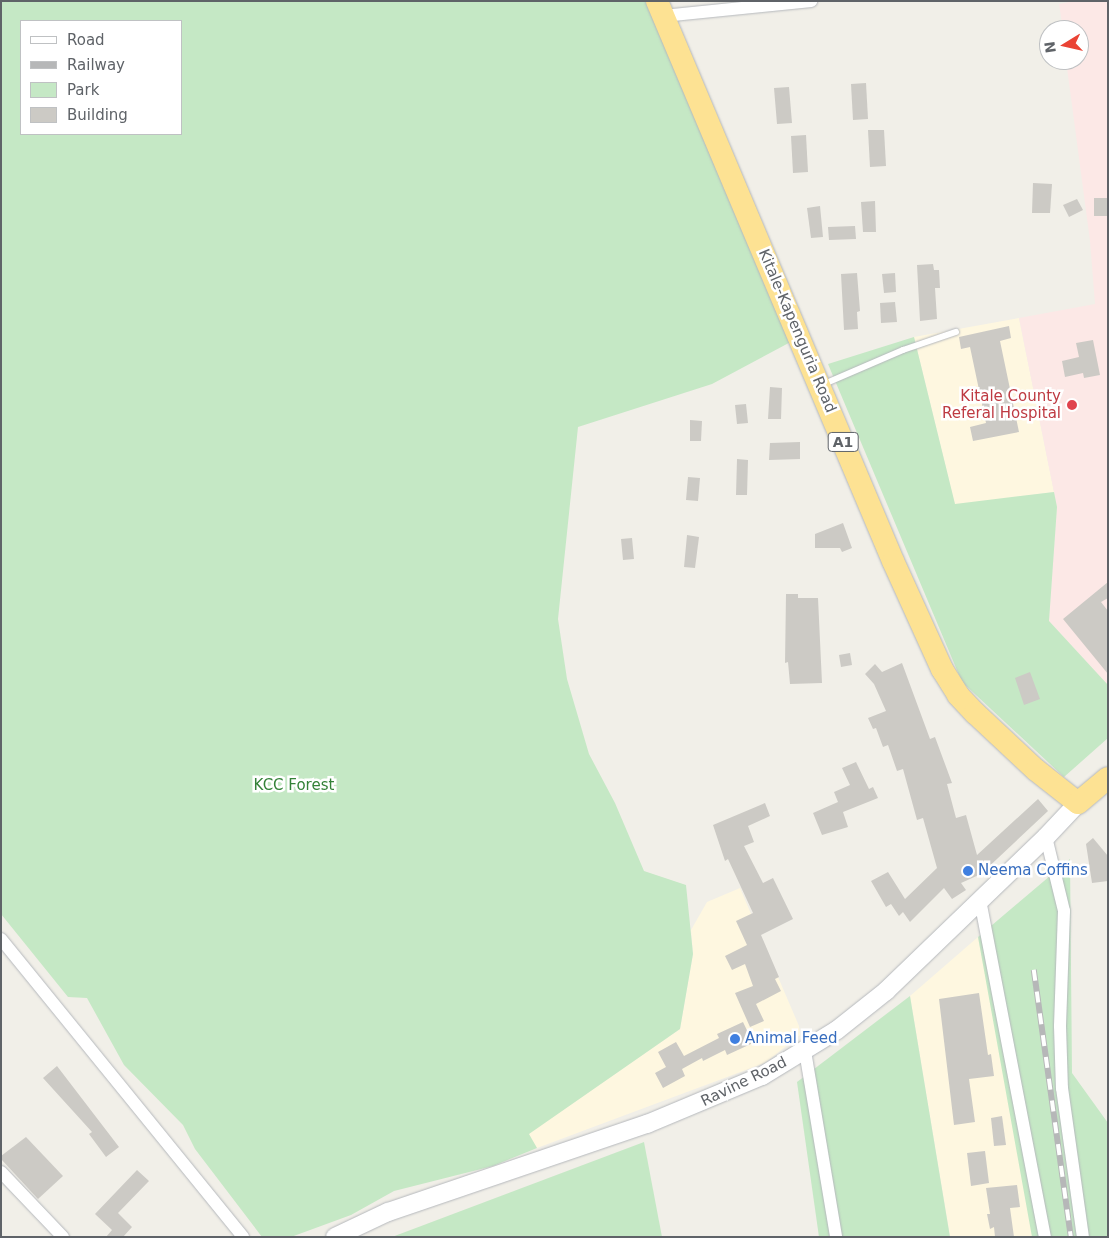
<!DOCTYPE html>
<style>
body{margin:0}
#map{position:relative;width:1109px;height:1238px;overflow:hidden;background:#f1efe8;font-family:"DejaVu Sans",sans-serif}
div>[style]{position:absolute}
.commercial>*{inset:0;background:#fef7e0}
.medical>*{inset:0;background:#fce8e6}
.green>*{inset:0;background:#c5e8c5}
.building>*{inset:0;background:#cccac5}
.roads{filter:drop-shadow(0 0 1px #b5b8bc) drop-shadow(0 0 1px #b5b8bc)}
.lane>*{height:6px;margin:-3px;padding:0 3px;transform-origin:3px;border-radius:3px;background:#fff}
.street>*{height:12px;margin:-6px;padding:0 6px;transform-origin:6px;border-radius:6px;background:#fff}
.secondary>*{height:18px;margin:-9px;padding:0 9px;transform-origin:9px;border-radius:9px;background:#fff}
.highway>*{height:22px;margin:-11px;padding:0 11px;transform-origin:11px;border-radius:11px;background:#fde293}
.rail>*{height:5.5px;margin-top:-2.75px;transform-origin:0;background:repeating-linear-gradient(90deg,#fff 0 11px,#b6b7b8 0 22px);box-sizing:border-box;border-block:1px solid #b6b7b8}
.dots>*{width:14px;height:14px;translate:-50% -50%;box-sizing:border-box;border:2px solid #fff;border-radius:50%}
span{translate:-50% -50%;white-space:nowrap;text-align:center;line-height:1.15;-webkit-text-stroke:5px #fff;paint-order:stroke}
.shield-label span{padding:1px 4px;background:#fff;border:1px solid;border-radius:4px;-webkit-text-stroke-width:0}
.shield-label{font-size:14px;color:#5f6368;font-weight:700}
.street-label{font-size:15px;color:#5f6368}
.health-label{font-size:15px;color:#be3a42}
.right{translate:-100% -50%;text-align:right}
.park-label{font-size:15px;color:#348238}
.shop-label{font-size:15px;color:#366cbe}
.left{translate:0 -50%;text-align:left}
.frame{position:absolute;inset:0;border:2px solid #5f6368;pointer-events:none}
.legend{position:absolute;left:20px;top:20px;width:162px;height:115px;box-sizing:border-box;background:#fff;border:1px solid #bfc1c3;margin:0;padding:6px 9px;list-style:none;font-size:15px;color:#5f6368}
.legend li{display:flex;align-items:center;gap:10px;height:25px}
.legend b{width:25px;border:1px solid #bfc1c3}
.north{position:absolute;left:1039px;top:20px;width:50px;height:50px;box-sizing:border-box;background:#fff;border:1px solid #bfc1c3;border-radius:50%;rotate:261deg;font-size:14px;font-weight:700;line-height:20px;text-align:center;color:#5f6368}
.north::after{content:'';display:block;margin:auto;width:18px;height:22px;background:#ea4335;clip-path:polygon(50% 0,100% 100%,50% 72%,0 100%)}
</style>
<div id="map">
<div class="commercial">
<i style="clip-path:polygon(1019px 318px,1054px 492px,955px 505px,914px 337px)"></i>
<i style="clip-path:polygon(740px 888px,799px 1026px,800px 1035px,765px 1063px,537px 1148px,528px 1134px,680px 1029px,693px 954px,691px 930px,707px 902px)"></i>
<i style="clip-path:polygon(978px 937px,1025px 1168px,1034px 1237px,950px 1237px,910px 996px)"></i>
</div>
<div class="medical">
<i style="clip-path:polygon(1074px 1px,1108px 1px,1108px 685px,1049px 621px,1057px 507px,1019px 318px,1095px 304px,1090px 241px,1066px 60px,1079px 60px,1079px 30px,1063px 30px,1059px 4px)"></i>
</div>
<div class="green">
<i style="clip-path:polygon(evenodd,1px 1px,655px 1px,800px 337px,712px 384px,578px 427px,558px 619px,567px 679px,589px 754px,615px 803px,644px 871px,686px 885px,693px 954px,680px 1029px,529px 1134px,537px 1148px,493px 1166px,394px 1191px,351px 1215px,291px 1237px,262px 1237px,195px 1149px,183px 1125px,124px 1065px,87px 998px,68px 997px,1px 914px,1px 1px,21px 21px,181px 21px,181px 134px,21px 134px,21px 21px)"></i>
<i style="clip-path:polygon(914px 337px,955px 504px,1054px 492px,1057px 507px,1049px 621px,1108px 685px,1108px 738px,1064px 777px,962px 682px,828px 364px)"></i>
<i style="clip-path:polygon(1070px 859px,1072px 1073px,1108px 1123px,1108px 1237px,1032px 1237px,978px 937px)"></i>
<i style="clip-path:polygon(910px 996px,950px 1237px,819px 1237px,797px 1082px)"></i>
<i style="clip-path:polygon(644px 1142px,662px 1237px,392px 1237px)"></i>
</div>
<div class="building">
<i style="clip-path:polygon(866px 83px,868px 119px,853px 120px,851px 84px)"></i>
<i style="clip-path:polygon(789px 87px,792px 123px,777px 124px,774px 88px)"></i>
<i style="clip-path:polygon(868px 130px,884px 130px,886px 166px,870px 167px)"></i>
<i style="clip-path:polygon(806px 135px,808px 172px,793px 173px,791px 136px)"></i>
<i style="clip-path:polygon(1033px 183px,1052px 184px,1050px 213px,1032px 213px)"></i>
<i style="clip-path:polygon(1094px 198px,1107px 198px,1107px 216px,1094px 216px)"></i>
<i style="clip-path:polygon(1077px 199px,1083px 210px,1069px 217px,1063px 205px)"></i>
<i style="clip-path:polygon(875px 201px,876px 232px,863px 232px,861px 202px)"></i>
<i style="clip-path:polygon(820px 206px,823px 237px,811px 238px,807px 208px)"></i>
<i style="clip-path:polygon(855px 226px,856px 239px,829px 240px,828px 227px)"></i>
<i style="clip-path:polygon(933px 264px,934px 270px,939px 270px,940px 288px,935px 288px,937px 319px,920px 321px,917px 265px)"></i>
<i style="clip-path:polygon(857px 273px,860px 311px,857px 312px,858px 329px,844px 330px,841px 274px)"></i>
<i style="clip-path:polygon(895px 273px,896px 292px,884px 293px,882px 274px)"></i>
<i style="clip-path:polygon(895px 302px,897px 322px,881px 323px,880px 303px)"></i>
<i style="clip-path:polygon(1009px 326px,1011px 338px,1000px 341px,1019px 432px,973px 441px,970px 427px,986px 423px,970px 347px,961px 349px,959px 337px)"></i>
<i style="clip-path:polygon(1093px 340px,1100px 375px,1084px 378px,1083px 373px,1065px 377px,1062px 361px,1079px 357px,1076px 343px)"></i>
<i style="clip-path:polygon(770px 387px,782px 388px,781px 419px,768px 419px)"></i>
<i style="clip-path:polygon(746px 404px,748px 423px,737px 424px,735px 405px)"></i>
<i style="clip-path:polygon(690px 420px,702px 421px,701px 441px,690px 441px)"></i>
<i style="clip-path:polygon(800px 442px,800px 459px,769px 460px,770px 443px)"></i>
<i style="clip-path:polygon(737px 459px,748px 460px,747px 495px,736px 495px)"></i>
<i style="clip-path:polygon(688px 477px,700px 478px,698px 501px,686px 500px)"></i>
<i style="clip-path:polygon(843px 523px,852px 548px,842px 552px,840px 548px,815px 548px,815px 534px)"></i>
<i style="clip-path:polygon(687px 535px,699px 537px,695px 568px,684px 567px)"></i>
<i style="clip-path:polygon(632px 538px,634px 559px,623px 560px,621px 539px)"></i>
<i style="clip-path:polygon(1108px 582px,1108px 598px,1101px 602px,1108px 611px,1108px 674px,1063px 619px)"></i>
<i style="clip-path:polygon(786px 594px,798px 594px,798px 598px,818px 598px,822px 683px,790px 684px,788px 662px,785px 663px)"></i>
<i style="clip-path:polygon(850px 653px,852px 665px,841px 667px,839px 655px)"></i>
<i style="clip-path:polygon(902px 663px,930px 739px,935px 737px,952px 783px,947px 784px,956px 818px,966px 815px,977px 855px,1038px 799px,1048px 811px,981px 874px,961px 883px,966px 890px,952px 899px,944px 888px,910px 922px,903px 912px,899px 916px,891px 904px,886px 907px,871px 881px,888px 872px,905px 899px,937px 868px,923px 818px,917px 820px,903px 769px,897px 771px,888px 745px,883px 747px,876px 728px,873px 729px,868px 718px,886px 711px,874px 684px,865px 674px,875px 664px,882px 672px)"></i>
<i style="clip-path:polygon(1030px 672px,1040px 699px,1024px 705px,1015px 678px)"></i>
<i style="clip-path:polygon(856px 762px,869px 789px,873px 787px,878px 798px,843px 812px,848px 827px,822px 835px,813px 813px,838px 802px,834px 792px,850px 785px,842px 768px)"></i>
<i style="clip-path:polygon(765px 803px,770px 816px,748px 826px,754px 842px,744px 846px,763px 883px,773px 878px,793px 919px,761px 935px,779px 977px,775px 979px,781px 991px,756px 1004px,764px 1021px,750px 1027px,735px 993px,753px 986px,745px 964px,732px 970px,725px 956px,747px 945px,736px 921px,753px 913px,728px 859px,725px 861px,713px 825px)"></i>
<i style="clip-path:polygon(1093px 838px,1108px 856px,1108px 881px,1092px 883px,1086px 844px)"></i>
<i style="clip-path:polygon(979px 993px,988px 1055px,991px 1054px,994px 1076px,969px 1079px,975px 1122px,954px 1125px,939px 999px)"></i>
<i style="clip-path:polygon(743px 1022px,753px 1043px,727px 1055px,725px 1050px,703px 1061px,702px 1058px,682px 1069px,685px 1076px,663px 1088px,655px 1073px,666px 1067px,658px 1052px,676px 1042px,684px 1056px,719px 1038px,717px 1034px)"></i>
<i style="clip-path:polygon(57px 1066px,119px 1147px,106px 1157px,89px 1134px,92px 1132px,43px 1078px)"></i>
<i style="clip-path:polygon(1002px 1116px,1006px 1145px,994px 1146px,991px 1118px)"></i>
<i style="clip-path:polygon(26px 1137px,63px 1176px,38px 1199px,1px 1159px,1px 1156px)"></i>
<i style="clip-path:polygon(985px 1151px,989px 1183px,971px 1186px,967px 1153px)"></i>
<i style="clip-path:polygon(137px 1170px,149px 1181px,118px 1213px,132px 1227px,123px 1237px,106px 1237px,112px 1230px,95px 1214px)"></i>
<i style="clip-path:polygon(1017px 1185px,1020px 1207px,1010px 1208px,1014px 1237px,995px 1237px,994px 1227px,990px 1229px,987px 1214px,990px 1214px,986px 1188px)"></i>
</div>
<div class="roads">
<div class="lane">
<i style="left:824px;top:384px;width:86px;rotate:-23.3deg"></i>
<i style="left:903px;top:350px;width:56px;rotate:-18.8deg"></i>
</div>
<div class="street">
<i style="left:663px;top:16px;width:149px;rotate:-5.8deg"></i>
<i style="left:1046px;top:837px;width:76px;rotate:76.3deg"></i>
<i style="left:1064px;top:911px;width:115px;rotate:92deg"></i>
<i style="left:1060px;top:1026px;width:62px;rotate:88.2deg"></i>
<i style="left:1062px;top:1088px;width:150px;rotate:82deg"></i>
<i style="left:980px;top:900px;width:343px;rotate:79.1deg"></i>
<i style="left:1px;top:939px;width:384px;rotate:50.9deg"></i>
<i style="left:805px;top:1051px;width:189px;rotate:80.5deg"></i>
<i style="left:1px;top:1172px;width:90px;rotate:46.4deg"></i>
</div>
<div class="secondary">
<i style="left:335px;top:1237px;width:59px;rotate:-25.3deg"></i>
<i style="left:388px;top:1212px;width:274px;rotate:-18.8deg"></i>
<i style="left:647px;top:1124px;width:125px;rotate:-22.7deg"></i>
<i style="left:762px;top:1076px;width:88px;rotate:-31.5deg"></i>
<i style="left:837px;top:1030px;width:63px;rotate:-38.5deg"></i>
<i style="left:886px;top:991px;width:222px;rotate:-43.9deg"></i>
<i style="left:1046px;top:837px;width:47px;rotate:-46.7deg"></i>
</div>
<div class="highway">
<i style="left:657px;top:1px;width:608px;rotate:67.15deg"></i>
<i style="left:893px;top:561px;width:119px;rotate:65.6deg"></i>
<i style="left:942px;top:669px;width:31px;rotate:58deg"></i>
<i style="left:958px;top:695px;width:25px;rotate:47deg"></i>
<i style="left:975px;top:713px;width:83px;rotate:43.1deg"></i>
<i style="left:1036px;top:770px;width:53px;rotate:38.2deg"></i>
<i style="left:1078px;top:803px;width:39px;rotate:-40deg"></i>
</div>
</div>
<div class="rail">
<i style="left:1034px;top:970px;width:270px;rotate:82.1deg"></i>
</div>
<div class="dots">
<i style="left:1072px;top:405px;background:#e0444e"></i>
<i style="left:968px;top:871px;background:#3f7fe0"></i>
<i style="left:735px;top:1039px;background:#3f7fe0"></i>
</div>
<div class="shield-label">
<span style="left:843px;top:442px">A1</span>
</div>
<div class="street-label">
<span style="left:797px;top:331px;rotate:67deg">Kitale-Kapenguria Road</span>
<span style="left:744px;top:1082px;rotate:-26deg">Ravine Road</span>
</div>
<div class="health-label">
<span class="right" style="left:1061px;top:405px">Kitale County<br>Referal Hospital</span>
</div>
<div class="park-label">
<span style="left:294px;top:786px">KCC Forest</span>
</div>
<div class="shop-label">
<span class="left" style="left:978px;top:871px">Neema Coffins</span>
<span class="left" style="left:745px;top:1039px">Animal Feed</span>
</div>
<div class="frame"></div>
<ul class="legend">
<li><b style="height:6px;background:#fff"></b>Road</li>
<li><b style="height:6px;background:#b6b7b8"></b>Railway</li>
<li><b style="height:14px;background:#c5e8c5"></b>Park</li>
<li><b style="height:14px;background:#cccac5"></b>Building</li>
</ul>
<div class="north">N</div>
</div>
